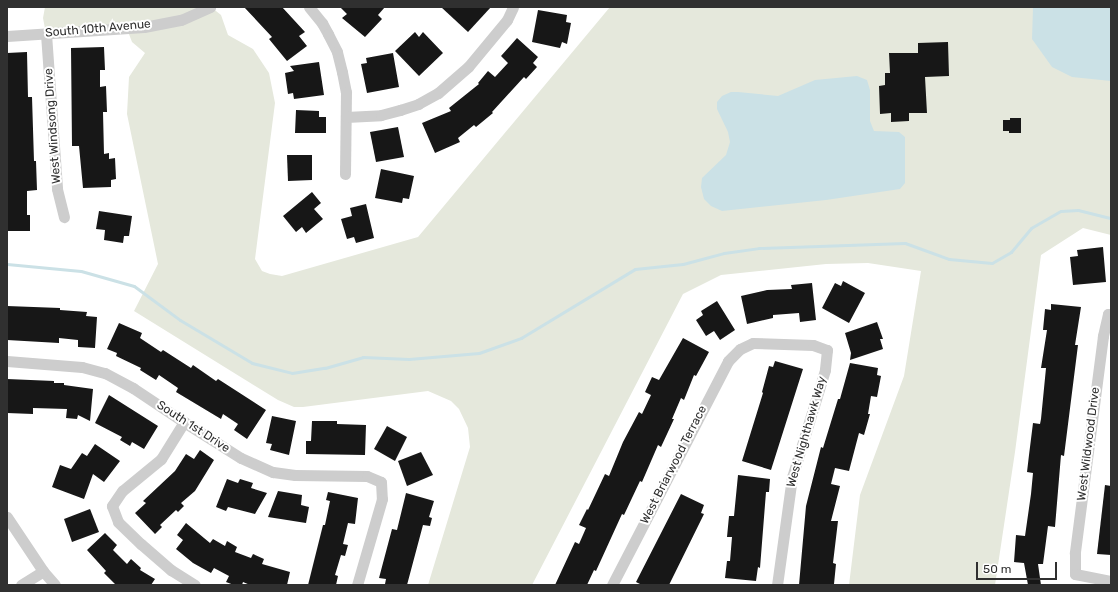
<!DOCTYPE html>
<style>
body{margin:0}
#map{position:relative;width:1118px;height:592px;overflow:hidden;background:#fff;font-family:Rubik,sans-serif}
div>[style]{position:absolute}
.green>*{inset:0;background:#e5e8dc}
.water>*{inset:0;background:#cbe1e6}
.stream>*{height:3px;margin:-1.5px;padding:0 1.5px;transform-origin:1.5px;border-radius:1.5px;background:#cbe1e6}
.building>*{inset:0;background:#171717}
.minor>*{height:11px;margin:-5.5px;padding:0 5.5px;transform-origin:5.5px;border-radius:5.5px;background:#cdcdcd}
span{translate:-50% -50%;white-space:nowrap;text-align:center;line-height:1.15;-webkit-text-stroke:4px #fff;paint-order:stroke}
.street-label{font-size:12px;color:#303030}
.frame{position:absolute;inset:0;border:8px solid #303030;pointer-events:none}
.scale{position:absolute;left:976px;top:562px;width:81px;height:18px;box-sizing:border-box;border:2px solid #303030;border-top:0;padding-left:5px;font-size:12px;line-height:14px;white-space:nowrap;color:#303030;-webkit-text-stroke:3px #fff;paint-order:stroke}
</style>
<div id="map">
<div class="green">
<i style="clip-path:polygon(45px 7px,211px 7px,221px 15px,228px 35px,253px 49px,269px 73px,275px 103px,255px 259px,262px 271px,270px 274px,282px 276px,418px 237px,610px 7px,1111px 7px,1111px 235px,1083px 228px,1041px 255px,1015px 452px,995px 585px,849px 585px,860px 495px,904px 376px,921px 271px,868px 263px,826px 264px,721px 275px,683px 294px,532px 585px,428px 585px,470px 447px,468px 428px,459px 409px,451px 401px,428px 391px,303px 407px,294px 407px,278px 400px,134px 311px,158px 264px,127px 114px,129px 77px,145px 53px,132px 42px,127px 29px,46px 34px,43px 18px)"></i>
</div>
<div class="water">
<i style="clip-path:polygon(1033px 7px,1111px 7px,1111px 81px,1072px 77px,1052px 67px,1032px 39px)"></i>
<i style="clip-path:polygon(857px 76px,867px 80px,870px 90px,870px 121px,874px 131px,899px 132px,905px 137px,905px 183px,900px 189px,826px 200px,722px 211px,711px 206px,704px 199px,701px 187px,702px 178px,726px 155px,730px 142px,728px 132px,717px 109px,717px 102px,722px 96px,731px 92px,738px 92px,778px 96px,815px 80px)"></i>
</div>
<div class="stream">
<i style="left:7px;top:264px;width:74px;rotate:5.4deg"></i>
<i style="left:81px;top:271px;width:55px;rotate:15.8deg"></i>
<i style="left:134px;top:286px;width:57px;rotate:36.5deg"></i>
<i style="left:180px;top:320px;width:84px;rotate:30.8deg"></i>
<i style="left:252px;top:363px;width:41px;rotate:14deg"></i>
<i style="left:292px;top:373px;width:33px;rotate:-9deg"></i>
<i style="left:325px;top:368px;width:40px;rotate:-16deg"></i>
<i style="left:363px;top:357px;width:46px;rotate:2.5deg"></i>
<i style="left:409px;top:359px;width:70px;rotate:-4.9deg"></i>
<i style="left:479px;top:353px;width:45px;rotate:-19.7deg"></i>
<i style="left:521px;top:338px;width:133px;rotate:-31.2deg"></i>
<i style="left:635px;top:269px;width:48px;rotate:-5.9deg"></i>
<i style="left:683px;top:264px;width:42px;rotate:-15deg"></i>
<i style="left:724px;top:253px;width:35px;rotate:-8deg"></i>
<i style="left:759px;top:248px;width:146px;rotate:-2deg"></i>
<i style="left:905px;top:243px;width:47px;rotate:20deg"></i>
<i style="left:949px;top:259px;width:43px;rotate:5.3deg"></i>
<i style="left:992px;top:263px;width:22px;rotate:-30deg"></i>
<i style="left:1011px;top:252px;width:31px;rotate:-50deg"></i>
<i style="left:1031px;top:228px;width:34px;rotate:-30deg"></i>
<i style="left:1061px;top:211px;width:17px;rotate:-3deg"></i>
<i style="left:1078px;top:210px;width:34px;rotate:14deg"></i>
</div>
<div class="building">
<i style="clip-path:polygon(244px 7px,282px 7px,305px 32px,299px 36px,307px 46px,287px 61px,269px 39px,272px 37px)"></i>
<i style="clip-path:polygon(340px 7px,385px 7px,378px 15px,382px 19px,365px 37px,342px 18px,347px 14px)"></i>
<i style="clip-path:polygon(441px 7px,491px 7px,468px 32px)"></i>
<i style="clip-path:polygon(538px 10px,567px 15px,566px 22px,571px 23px,567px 44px,562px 42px,560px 48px,532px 42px)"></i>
<i style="clip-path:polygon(415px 32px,419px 37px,423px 32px,443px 53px,419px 76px,395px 51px)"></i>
<i style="clip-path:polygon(517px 38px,538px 57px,533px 63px,537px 67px,526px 79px,524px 77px,492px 112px,493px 113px,476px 127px,474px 125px,458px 138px,460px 142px,435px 153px,422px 123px,451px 111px,449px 108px,479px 84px,478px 83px,488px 71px,495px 77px,508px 63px,501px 56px)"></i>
<i style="clip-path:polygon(948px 42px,949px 76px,925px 77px,927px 113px,909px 113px,909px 121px,891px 122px,891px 113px,880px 114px,879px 86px,885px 85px,885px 73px,890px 73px,889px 53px,918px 53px,918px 43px)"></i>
<i style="clip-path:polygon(104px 47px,105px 70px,100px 70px,100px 87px,106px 86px,107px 112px,103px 112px,104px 154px,109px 153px,109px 159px,115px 158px,116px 179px,111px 180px,111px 187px,83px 188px,79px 146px,72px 146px,71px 48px)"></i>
<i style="clip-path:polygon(27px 52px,28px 97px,32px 97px,34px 161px,36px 161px,37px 190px,27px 191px,27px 215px,30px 215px,30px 231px,7px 231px,7px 53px)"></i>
<i style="clip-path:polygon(393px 53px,399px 87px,367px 93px,361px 64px,367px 63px,366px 58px)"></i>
<i style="clip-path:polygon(319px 62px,324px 95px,294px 99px,293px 93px,288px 94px,285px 73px,294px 71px,290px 66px)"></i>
<i style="clip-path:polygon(296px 110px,319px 111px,319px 117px,326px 117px,326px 133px,295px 133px)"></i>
<i style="clip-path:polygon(1010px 118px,1021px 118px,1021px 133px,1009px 133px,1009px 131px,1003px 131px,1003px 120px,1010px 120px)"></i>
<i style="clip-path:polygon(398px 127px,404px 157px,376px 162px,370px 132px)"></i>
<i style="clip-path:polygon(287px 155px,312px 155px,312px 180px,288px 181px)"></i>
<i style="clip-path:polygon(381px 169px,414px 176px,409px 199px,403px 198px,402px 203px,375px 198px)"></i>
<i style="clip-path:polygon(312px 192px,321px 203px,314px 209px,323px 219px,306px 233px,302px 227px,296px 232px,283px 216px)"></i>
<i style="clip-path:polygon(366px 204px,374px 238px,356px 243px,354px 237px,347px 239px,341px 219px,352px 216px,350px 208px)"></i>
<i style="clip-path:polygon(99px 211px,132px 216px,129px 236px,124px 236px,123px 243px,104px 240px,105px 230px,96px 229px)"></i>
<i style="clip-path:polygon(1103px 247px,1106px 282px,1073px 285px,1070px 257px,1078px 256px,1077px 250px)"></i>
<i style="clip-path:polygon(843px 281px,865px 293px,849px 323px,822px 308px,835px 283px,841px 286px)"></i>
<i style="clip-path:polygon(812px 283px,816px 320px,800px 322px,799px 313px,773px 315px,773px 318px,747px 324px,741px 296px,767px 290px,792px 289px,791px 285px)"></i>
<i style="clip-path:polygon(717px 301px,735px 330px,720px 340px,714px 331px,706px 336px,696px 320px,703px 315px,701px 311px)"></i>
<i style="clip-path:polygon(1051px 304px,1081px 307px,1075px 345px,1078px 345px,1064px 456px,1061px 455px,1055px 527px,1048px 526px,1043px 564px,1038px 564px,1041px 585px,1028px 585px,1024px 563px,1014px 562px,1016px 535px,1025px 536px,1031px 494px,1033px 473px,1027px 472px,1029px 455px,1033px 423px,1040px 424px,1041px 419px,1046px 368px,1041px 368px,1047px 330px,1043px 330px,1045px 309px,1051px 310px)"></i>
<i style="clip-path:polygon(7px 306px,60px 308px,60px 310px,87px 312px,86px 316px,97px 317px,95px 348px,78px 347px,78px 340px,59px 338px,59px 343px,7px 340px)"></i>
<i style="clip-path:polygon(877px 322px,883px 339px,880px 339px,883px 349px,850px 360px,851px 353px,845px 333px)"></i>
<i style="clip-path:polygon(119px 323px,142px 333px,140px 338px,161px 352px,163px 350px,191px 368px,193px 365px,216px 381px,218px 379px,266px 410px,247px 439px,234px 430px,238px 424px,223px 414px,221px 419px,176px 392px,178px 388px,159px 375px,156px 380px,140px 370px,141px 368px,116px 356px,117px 353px,107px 349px)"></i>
<i style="clip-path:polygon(683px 338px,709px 352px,696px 376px,694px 375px,684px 400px,681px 398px,672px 419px,674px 419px,661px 447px,658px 445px,642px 482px,640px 481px,624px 515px,622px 514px,596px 571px,594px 570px,587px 585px,555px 585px,575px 542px,579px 544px,586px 528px,579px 525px,587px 509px,588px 510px,605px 474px,609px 476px,623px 442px,639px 412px,642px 414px,651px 395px,645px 392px,652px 377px,659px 380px)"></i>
<i style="clip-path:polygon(775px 361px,803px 369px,771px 470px,742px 461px,763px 393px,762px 392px,769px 366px,773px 367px)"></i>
<i style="clip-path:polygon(850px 363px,878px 368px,877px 375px,881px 376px,877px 397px,871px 396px,868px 414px,870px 414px,864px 435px,859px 433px,849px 471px,835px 468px,831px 484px,840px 486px,831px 521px,838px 521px,833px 563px,836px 564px,834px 584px,799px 585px,806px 506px,821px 447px,823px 448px,838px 399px,840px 399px)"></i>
<i style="clip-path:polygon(7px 379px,54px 381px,54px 383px,64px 383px,64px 385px,93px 389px,90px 421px,78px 415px,77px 419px,66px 418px,67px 409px,33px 408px,33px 414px,7px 413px)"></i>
<i style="clip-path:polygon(109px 395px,158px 426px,144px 449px,132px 442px,130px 446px,120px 440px,122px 437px,95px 423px)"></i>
<i style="clip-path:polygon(272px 416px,296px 421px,289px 455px,270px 450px,272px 444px,266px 443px)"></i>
<i style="clip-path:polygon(312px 421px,337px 421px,337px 424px,366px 425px,365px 455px,306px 454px,306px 441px,311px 441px)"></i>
<i style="clip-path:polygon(387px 426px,407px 437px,395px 461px,374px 449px)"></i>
<i style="clip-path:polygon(95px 444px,120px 461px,104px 482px,93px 474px,84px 499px,52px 487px,60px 465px,71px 469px,82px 453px,87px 456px)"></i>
<i style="clip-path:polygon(200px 450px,214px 460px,195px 491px,181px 503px,184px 506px,178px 512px,176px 510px,160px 525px,162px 527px,155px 534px,135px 513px,146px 503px,143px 501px,175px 471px,186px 454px,194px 459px)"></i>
<i style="clip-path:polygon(421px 452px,433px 475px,407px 486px,398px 461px)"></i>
<i style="clip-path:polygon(738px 475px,770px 479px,769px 492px,766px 492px,760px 568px,758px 567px,756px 581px,725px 578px,727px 561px,730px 561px,732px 537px,727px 537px,729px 516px,734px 516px)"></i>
<i style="clip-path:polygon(227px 479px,238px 483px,240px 479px,253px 483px,251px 488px,267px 493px,255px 514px,228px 507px,226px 511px,216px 507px)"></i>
<i style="clip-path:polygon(1105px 485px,1111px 486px,1111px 555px,1097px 554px)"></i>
<i style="clip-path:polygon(278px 491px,302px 495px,301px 505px,309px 507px,306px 523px,268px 517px)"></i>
<i style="clip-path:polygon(328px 492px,358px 498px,355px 524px,348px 523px,343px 544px,348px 545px,345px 556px,341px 555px,335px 575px,338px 576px,336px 585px,308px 585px,323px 525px,325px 525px,330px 501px,326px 500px)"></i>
<i style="clip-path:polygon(406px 493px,434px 501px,429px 517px,432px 518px,430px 526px,423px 525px,407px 585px,391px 585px,385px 584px,386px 579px,379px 578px,392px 529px,397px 530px)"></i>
<i style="clip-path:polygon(681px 494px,704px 505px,701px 513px,704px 514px,669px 585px,642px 585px,636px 582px)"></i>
<i style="clip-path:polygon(90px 509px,99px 532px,72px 542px,64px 519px)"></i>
<i style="clip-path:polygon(186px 523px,210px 543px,213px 539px,225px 546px,227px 541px,237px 547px,235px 552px,251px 558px,253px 554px,264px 559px,262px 564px,290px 572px,287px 585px,250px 585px,243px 582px,242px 585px,234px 585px,226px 582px,229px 576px,214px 568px,211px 573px,193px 563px,176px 549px,183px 540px,177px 535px)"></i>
<i style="clip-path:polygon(105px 533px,117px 545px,113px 550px,127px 564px,131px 559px,141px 568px,140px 570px,155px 579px,151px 585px,116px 585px,104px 573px,106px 571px,87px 550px)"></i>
</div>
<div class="minor">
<i style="left:309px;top:7px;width:21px;rotate:51deg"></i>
<i style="left:322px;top:23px;width:13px;rotate:61deg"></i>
<i style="left:328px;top:34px;width:20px;rotate:63deg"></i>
<i style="left:337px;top:52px;width:21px;rotate:76deg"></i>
<i style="left:342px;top:72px;width:20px;rotate:79deg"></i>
<i style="left:346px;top:92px;width:82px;rotate:90.7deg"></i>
<i style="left:46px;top:34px;width:155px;rotate:85.9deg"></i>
<i style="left:57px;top:189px;width:29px;rotate:76deg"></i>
<i style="left:7px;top:36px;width:137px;rotate:-3.8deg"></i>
<i style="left:144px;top:27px;width:38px;rotate:-11deg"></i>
<i style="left:181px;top:20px;width:32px;rotate:-24deg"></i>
<i style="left:346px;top:117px;width:35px;rotate:-3deg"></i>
<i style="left:381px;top:115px;width:20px;rotate:-15deg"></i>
<i style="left:400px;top:110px;width:19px;rotate:-18deg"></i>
<i style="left:418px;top:104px;width:23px;rotate:-29deg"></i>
<i style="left:438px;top:93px;width:40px;rotate:-41deg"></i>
<i style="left:468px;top:67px;width:61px;rotate:-50.3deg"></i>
<i style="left:507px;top:20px;width:14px;rotate:-65deg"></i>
<i style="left:1111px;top:314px;width:3px;rotate:180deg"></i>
<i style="left:1108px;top:314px;width:23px;rotate:103deg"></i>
<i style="left:1103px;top:336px;width:219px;rotate:97.4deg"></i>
<i style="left:1075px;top:553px;width:21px;rotate:90deg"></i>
<i style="left:1075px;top:574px;width:37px;rotate:11deg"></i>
<i style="left:7px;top:361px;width:75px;rotate:4.6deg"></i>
<i style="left:82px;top:367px;width:24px;rotate:15deg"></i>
<i style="left:105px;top:373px;width:32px;rotate:28deg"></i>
<i style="left:133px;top:388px;width:61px;rotate:33.7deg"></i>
<i style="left:184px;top:422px;width:67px;rotate:32.3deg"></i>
<i style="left:241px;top:458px;width:35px;rotate:24deg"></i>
<i style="left:273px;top:472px;width:22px;rotate:8deg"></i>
<i style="left:295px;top:475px;width:72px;rotate:0.8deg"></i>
<i style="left:367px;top:476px;width:15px;rotate:23deg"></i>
<i style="left:381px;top:482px;width:17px;rotate:87deg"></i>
<i style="left:382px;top:499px;width:90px;rotate:106.2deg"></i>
<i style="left:184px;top:422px;width:44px;rotate:121.9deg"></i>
<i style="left:161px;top:459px;width:50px;rotate:140.6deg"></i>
<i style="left:122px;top:491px;width:18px;rotate:124deg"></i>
<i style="left:112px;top:506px;width:17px;rotate:69deg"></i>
<i style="left:118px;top:522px;width:32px;rotate:44deg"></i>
<i style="left:141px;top:544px;width:40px;rotate:41deg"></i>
<i style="left:171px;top:570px;width:28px;rotate:32deg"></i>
<i style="left:7px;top:517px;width:65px;rotate:56.3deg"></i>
<i style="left:43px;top:571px;width:18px;rotate:49deg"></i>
<i style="left:21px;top:585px;width:26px;rotate:-32deg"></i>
<i style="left:612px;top:585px;width:252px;rotate:-62.6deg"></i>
<i style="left:728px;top:361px;width:17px;rotate:-45deg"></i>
<i style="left:740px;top:349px;width:14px;rotate:-25deg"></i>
<i style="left:753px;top:343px;width:60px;rotate:1.9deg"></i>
<i style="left:813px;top:345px;width:15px;rotate:20deg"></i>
<i style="left:827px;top:350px;width:20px;rotate:96deg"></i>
<i style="left:825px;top:370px;width:112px;rotate:107.1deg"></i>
<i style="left:792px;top:477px;width:109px;rotate:97.9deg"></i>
</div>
<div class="street-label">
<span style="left:98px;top:29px;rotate:-5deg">South 10th Avenue</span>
<span style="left:53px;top:126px;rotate:-94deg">West Windsong Drive</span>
<span style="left:193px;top:427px;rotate:33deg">South 1st Drive</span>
<span style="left:807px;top:432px;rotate:-74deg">West Nighthawk Way</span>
<span style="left:1089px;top:444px;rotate:-83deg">West Wildwood Drive</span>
<span style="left:674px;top:465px;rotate:-63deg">West Briarwood Terrace</span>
</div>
<div class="frame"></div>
<div class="scale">50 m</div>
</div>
